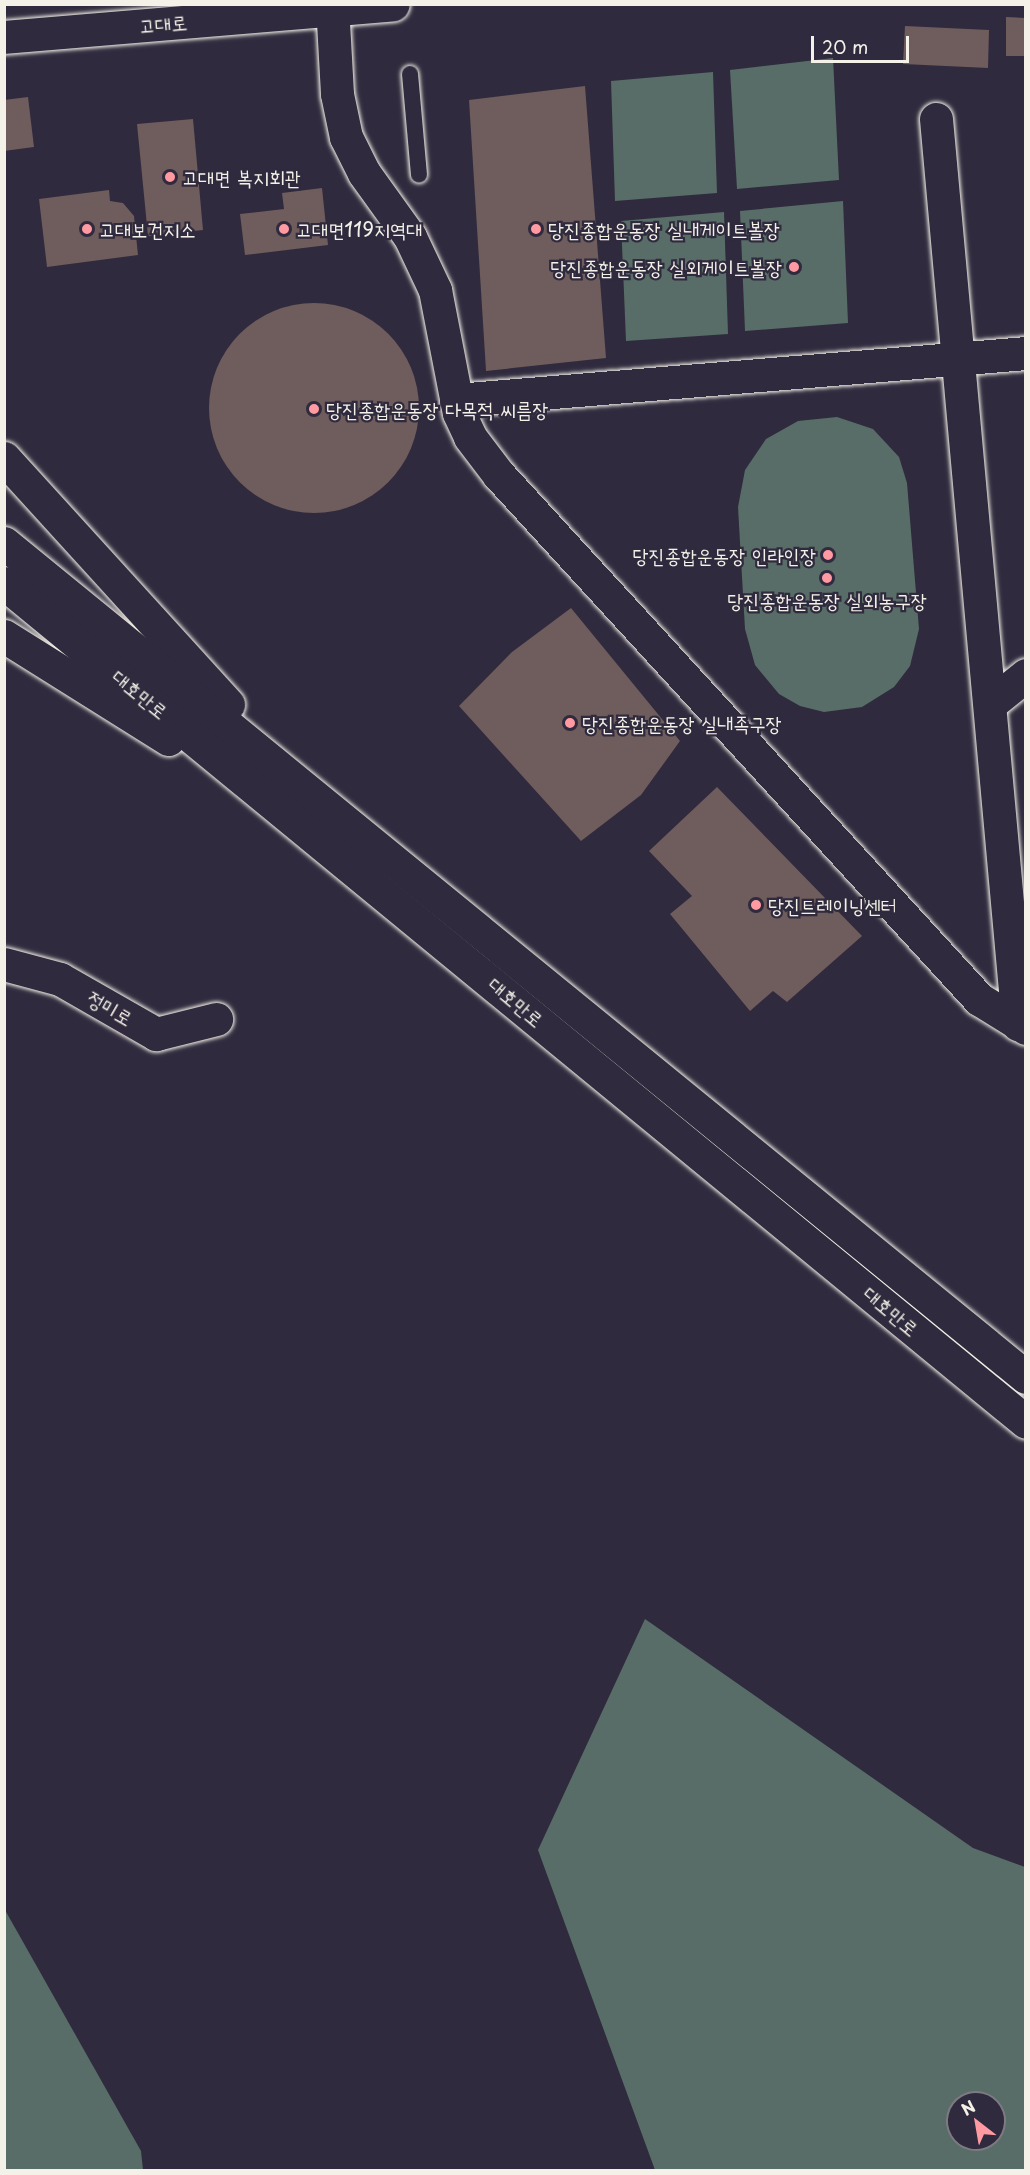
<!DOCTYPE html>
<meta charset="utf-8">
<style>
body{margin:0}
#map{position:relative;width:1030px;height:2175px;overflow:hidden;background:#2f2a3d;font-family:"Playpen Sans","Poor Story",sans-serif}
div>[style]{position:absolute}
.green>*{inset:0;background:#586d67}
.building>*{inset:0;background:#6f5c5c}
.round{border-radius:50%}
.roads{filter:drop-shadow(0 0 2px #f4f1e8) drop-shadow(0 0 2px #f4f1e8)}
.lane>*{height:16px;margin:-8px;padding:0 8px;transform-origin:8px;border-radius:8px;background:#2f2a3d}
.street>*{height:33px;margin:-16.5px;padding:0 16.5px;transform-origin:16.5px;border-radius:16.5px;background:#2f2a3d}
.secondary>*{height:33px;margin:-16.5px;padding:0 16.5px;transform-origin:16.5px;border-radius:16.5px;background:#2f2a3d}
.dots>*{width:16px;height:16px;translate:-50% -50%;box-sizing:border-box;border:3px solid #2f2a3d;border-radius:50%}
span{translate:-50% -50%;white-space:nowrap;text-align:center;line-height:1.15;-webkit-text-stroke:4.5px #2f2a3d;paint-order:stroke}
.street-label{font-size:20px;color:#f4f1e8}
.poi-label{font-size:20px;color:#f4f1e8}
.left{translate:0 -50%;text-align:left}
.right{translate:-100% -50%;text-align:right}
.frame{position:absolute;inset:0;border:6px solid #f4f1e8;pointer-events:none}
.north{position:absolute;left:946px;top:2091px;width:60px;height:60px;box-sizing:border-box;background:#2f2a3d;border:2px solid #7e7a81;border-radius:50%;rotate:329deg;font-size:16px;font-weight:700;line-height:24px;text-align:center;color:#f4f1e8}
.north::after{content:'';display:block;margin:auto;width:21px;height:27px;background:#ff9aa2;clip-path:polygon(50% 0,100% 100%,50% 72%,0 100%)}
.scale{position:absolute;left:811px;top:36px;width:98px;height:27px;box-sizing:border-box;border:3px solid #f4f1e8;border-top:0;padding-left:8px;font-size:18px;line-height:21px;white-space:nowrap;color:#f4f1e8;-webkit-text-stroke:4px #2f2a3d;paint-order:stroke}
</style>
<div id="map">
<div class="green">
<i style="clip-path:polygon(833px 58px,839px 180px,737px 189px,730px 70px)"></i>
<i style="clip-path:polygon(713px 72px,717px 193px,615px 201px,611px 81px)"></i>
<i style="clip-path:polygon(843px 201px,848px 323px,745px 331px,740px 211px)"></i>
<i style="clip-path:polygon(724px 212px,728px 334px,626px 341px,621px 221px)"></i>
<i style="clip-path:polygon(837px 417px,873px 429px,899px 457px,907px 483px,919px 629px,910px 666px,894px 687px,862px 707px,824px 712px,800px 706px,779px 694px,755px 665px,745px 629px,738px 507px,745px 470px,766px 439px,798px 421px)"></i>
<i style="clip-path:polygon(evenodd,645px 1619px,973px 1848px,1025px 1867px,1025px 2170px,655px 2170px,538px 1850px,645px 1619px,958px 2103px,994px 2103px,994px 2139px,958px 2139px,958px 2103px)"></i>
<i style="clip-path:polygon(5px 1910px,141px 2151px,143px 2170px,5px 2170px)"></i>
</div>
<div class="building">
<i style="clip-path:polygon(1006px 17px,1026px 18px,1026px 56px,1006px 56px)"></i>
<i style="clip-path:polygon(905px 26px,989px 30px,988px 68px,903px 64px)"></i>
<i style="clip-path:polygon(585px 86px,606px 358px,486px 371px,469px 100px)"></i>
<i style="clip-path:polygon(28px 97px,34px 147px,4px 151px,4px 100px)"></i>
<i style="clip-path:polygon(193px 119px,203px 230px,148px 236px,137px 124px)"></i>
<i style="clip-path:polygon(322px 188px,328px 245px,245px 255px,240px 214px,284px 209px,282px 193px)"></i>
<i style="clip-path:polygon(109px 190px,110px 201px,123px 203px,134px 216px,138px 255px,47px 267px,39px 199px)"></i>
<i class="round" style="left:209px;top:303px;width:210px;height:210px"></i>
<i style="clip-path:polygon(571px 608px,680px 741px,641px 795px,581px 841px,459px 706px,512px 652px)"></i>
<i style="clip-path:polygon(717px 787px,862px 936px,787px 1002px,773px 991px,750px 1011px,670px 914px,692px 896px,649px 851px)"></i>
</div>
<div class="roads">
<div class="lane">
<i style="left:410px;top:74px;width:101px;rotate:84.9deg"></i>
</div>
<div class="street">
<i style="left:332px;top:4px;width:90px;rotate:86.8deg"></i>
<i style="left:337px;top:94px;width:44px;rotate:78.2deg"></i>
<i style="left:346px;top:137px;width:40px;rotate:63.4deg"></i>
<i style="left:364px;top:173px;width:79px;rotate:54.3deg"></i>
<i style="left:410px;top:237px;width:59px;rotate:64.7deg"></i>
<i style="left:435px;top:290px;width:125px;rotate:79deg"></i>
<i style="left:459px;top:413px;width:26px;rotate:65deg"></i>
<i style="left:470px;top:437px;width:48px;rotate:52.7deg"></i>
<i style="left:499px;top:475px;width:711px;rotate:47.51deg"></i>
<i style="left:979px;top:999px;width:55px;rotate:31.7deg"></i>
<i style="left:936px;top:119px;width:909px;rotate:84.82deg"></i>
<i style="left:456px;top:400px;width:572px;rotate:-4.71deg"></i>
<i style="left:990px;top:704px;width:46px;rotate:-38.9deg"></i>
<i style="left:4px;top:964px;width:58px;rotate:15deg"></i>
<i style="left:60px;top:979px;width:111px;rotate:29.8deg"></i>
<i style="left:156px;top:1034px;width:62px;rotate:-14deg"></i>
</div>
<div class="secondary">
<i style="left:4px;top:37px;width:390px;rotate:-4.8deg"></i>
<i style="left:4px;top:458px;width:333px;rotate:47.7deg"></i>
<i style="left:4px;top:543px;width:1319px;rotate:39.22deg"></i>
<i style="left:4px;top:583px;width:1322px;rotate:39.38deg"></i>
<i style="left:4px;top:636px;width:194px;rotate:32.1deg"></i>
</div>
</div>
<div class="dots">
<i style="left:170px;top:177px;background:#ff9aa2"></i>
<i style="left:87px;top:229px;background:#ff9aa2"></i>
<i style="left:284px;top:229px;background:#ff9aa2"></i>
<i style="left:536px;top:229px;background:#ff9aa2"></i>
<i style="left:794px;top:267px;background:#ff9aa2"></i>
<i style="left:314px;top:409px;background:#ff9aa2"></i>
<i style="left:828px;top:555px;background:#ff9aa2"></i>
<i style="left:827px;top:578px;background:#ff9aa2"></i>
<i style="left:570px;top:723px;background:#ff9aa2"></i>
<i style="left:756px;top:905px;background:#ff9aa2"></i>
</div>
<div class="street-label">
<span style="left:163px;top:24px;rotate:-5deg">고대로</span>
<span style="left:140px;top:694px;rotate:39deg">대호만로</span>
<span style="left:516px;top:1002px;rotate:40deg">대호만로</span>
<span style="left:110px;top:1008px;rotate:30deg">정미로</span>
<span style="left:891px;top:1311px;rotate:40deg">대호만로</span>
</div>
<div class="poi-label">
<span class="left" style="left:182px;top:177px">고대면 복지회관</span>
<span class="left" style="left:99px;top:229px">고대보건지소</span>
<span class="left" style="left:296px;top:229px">고대면119지역대</span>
<span class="left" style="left:548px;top:229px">당진종합운동장 실내게이트볼장</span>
<span class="right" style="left:782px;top:267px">당진종합운동장 실외게이트볼장</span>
<span class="left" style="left:326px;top:409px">당진종합운동장 다목적 씨름장</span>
<span class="right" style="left:816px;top:555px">당진종합운동장 인라인장</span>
<span style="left:827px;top:600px">당진종합운동장 실외농구장</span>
<span class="left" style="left:582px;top:723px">당진종합운동장 실내족구장</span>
<span class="left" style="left:768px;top:905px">당진트레이닝센터</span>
</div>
<div class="frame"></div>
<div class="north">N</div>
<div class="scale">20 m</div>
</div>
